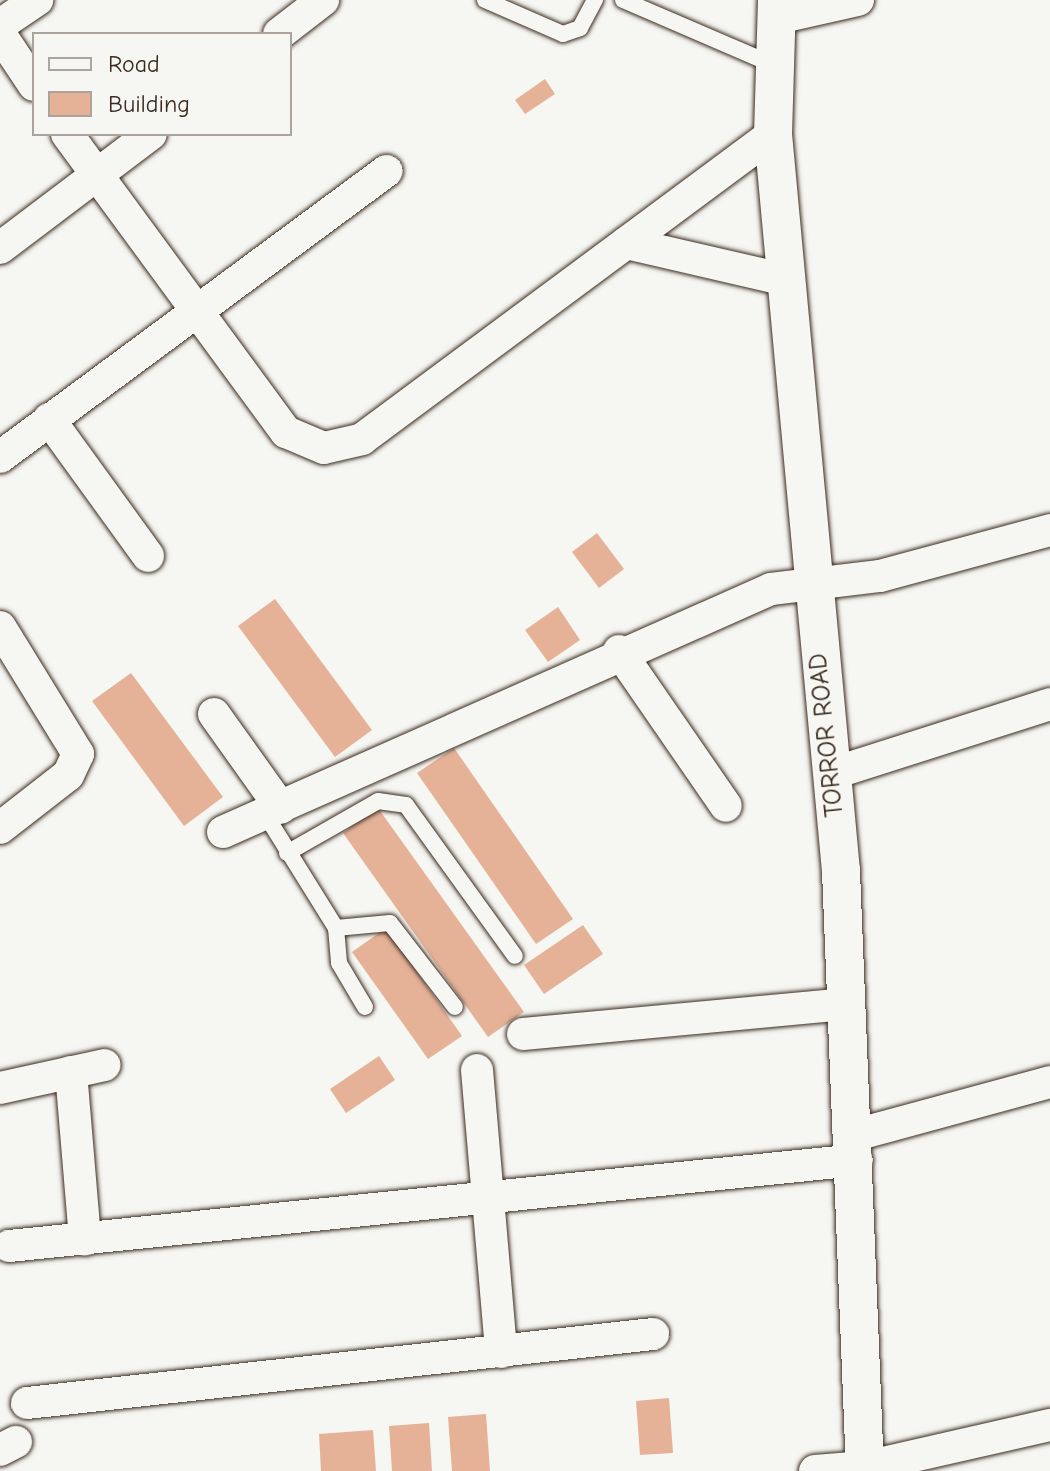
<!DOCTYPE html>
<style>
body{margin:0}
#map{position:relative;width:1050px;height:1471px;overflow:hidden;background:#f6f6f2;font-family:"Comic Neue",sans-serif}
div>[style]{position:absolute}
.building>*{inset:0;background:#e5b298}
.roads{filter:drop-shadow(0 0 2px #3b2a1e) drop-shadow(0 0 2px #3b2a1e)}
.service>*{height:16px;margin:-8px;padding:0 8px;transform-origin:8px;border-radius:8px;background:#f6f6f2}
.minor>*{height:32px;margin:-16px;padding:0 16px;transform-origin:16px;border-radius:16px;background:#f6f6f2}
.tertiary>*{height:38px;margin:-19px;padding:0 19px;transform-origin:19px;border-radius:19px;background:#f6f6f2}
span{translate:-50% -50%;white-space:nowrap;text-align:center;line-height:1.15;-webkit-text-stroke:6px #f6f6f2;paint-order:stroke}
.street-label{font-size:26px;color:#3b2a1e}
.legend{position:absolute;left:32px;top:32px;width:260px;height:104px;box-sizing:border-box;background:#f6f6f2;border:2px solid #aba49d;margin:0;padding:10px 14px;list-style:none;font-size:24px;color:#3b2a1e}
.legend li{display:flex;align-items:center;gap:16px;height:40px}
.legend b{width:40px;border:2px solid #aba49d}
</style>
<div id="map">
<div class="building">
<i style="clip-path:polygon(545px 79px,555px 94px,525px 114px,515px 100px)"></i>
<i style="clip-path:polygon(597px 533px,624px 569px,599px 588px,572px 552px)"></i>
<i style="clip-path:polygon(275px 599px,372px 730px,335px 757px,238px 626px)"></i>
<i style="clip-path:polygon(558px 607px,580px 640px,548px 662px,525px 630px)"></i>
<i style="clip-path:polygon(131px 673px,223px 797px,184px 826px,92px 701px)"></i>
<i style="clip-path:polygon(454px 748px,573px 919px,536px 944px,417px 773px)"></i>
<i style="clip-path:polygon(378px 808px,524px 1012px,488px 1037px,343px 833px)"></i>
<i style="clip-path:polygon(583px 925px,603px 954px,544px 994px,524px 965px)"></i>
<i style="clip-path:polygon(386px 928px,462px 1036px,428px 1059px,352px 952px)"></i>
<i style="clip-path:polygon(379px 1056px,395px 1080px,346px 1113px,330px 1089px)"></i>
<i style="clip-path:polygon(669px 1398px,673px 1453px,640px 1455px,636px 1401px)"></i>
<i style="clip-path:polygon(486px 1414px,490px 1471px,452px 1471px,448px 1417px)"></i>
<i style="clip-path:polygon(429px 1423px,432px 1471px,392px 1471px,389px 1426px)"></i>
<i style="clip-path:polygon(373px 1430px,376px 1471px,321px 1471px,319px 1434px)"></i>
</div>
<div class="roads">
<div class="service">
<i style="left:485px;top:0;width:85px;rotate:23.6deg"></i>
<i style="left:563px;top:34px;width:18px;rotate:-19deg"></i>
<i style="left:580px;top:28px;width:32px;rotate:-62deg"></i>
<i style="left:623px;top:0;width:164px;rotate:23.3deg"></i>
<i style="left:265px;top:814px;width:134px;rotate:58.1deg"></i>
<i style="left:336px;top:928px;width:35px;rotate:85deg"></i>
<i style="left:339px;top:963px;width:51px;rotate:59.4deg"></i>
<i style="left:287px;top:853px;width:105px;rotate:-29.7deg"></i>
<i style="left:378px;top:801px;width:28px;rotate:8deg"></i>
<i style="left:406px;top:805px;width:186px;rotate:54.2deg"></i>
<i style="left:336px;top:928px;width:54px;rotate:-5.3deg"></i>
<i style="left:390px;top:923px;width:106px;rotate:52.3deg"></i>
</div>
<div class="minor">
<i style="left:778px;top:18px;width:82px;rotate:-12.7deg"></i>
<i style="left:0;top:25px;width:45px;rotate:-34deg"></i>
<i style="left:0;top:34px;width:61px;rotate:56.3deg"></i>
<i style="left:279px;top:34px;width:56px;rotate:-37.7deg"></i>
<i style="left:67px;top:134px;width:370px;rotate:53.7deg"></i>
<i style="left:286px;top:432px;width:41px;rotate:22.8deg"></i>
<i style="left:324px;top:448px;width:39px;rotate:-13deg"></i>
<i style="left:362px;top:439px;width:512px;rotate:-36.58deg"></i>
<i style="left:626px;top:243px;width:164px;rotate:13deg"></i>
<i style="left:0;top:248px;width:189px;rotate:-37.1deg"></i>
<i style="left:49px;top:419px;width:169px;rotate:54.1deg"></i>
<i style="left:0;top:457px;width:481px;rotate:-36.5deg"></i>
<i style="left:0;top:627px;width:149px;rotate:58.4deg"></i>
<i style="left:78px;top:754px;width:23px;rotate:115deg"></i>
<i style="left:68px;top:775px;width:86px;rotate:142.1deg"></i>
<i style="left:619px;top:651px;width:188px;rotate:55.4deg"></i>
<i style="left:214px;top:714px;width:115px;rotate:54.5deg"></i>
<i style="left:831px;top:774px;width:230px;rotate:-17.7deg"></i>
<i style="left:223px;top:832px;width:599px;rotate:-23.91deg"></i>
<i style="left:771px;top:589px;width:110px;rotate:-6.8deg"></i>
<i style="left:880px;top:576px;width:176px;rotate:-15.1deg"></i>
<i style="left:523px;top:1034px;width:326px;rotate:-5.3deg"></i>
<i style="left:477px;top:1070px;width:283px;rotate:85.1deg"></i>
<i style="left:71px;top:1072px;width:168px;rotate:85.2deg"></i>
<i style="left:0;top:1088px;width:107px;rotate:-12.4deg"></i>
<i style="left:855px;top:1135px;width:202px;rotate:-15.2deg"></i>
<i style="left:9px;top:1246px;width:852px;rotate:-5.79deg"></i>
<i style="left:27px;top:1403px;width:630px;rotate:-6.29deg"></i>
<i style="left:0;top:1450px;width:18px;rotate:-27deg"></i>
<i style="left:815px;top:1471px;width:50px;rotate:-4.6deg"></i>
<i style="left:865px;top:1467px;width:190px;rotate:-12.8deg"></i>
</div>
<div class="tertiary">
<i style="left:777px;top:0;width:134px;rotate:91.7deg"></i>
<i style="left:773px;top:134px;width:740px;rotate:84.73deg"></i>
<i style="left:841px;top:871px;width:600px;rotate:87.71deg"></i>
</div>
</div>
<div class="street-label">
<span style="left:827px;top:735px;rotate:-96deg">TORROR ROAD</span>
</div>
<ul class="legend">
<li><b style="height:10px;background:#f6f6f2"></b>Road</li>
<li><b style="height:22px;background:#e5b298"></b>Building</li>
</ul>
</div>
